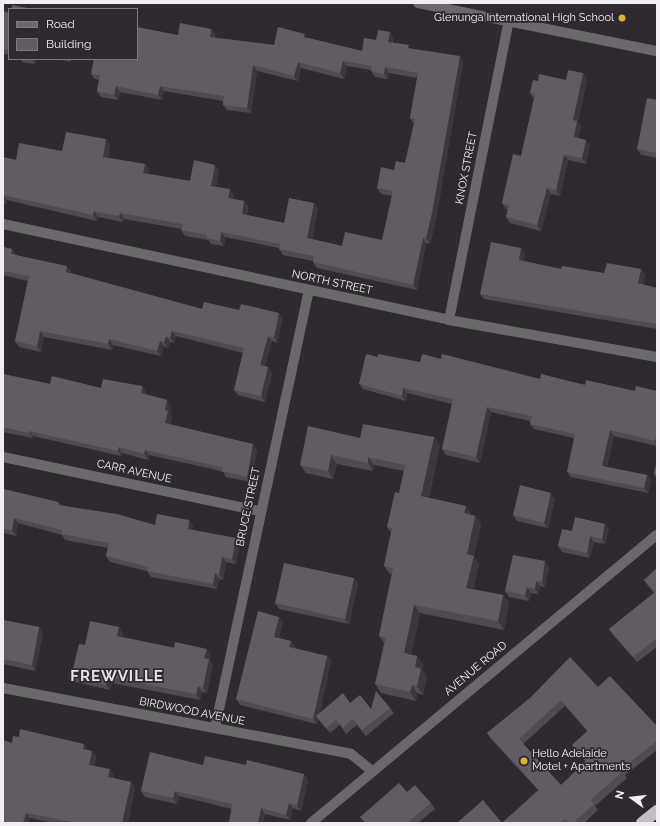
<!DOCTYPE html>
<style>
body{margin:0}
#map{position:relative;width:660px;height:826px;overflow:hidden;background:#2f2931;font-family:Raleway,sans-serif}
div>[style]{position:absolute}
.minor>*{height:10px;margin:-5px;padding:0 5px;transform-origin:5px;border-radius:5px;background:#6b686c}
.highway>*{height:12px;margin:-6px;padding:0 6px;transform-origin:6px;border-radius:6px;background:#c4bcc7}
.wall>*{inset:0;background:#504a52}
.shaded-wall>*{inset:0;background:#3c363e}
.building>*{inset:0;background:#615c63}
.dots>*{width:11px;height:11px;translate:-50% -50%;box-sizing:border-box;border:2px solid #2f2931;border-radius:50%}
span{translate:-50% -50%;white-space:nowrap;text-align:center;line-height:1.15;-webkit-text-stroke:3.5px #2f2931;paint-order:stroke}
.poi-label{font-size:11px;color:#f1edf3}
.right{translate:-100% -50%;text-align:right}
.left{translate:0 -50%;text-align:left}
.street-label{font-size:11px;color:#f1edf3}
.district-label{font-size:15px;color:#e7dfea;font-weight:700;letter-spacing:1px}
.frame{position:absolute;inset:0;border:4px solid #f1edf3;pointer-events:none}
.legend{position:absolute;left:8px;top:8px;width:130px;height:52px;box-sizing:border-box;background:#2f2931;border:1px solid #7d777f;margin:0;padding:5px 7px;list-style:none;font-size:12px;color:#f1edf3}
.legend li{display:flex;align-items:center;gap:8px;height:20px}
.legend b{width:20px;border:1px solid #7d777f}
.north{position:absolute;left:612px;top:778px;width:40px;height:40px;-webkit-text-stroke:3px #2f2931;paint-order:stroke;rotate:285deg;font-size:11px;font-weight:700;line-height:16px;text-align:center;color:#f1edf3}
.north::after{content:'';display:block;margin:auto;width:14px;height:18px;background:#f1edf3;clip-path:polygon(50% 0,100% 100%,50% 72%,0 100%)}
</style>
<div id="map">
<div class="minor">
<i style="left:418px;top:3px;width:244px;rotate:11.4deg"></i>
<i style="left:3px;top:224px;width:456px;rotate:12.1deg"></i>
<i style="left:449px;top:320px;width:211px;rotate:10.1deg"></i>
<i style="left:449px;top:320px;width:305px;rotate:-78.7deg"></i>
<i style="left:3px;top:457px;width:263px;rotate:11.9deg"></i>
<i style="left:3px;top:688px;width:354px;rotate:10.7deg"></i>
<i style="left:351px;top:754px;width:27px;rotate:39deg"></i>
<i style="left:215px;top:728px;width:447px;rotate:-77.9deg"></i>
<i style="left:311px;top:823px;width:450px;rotate:-39.8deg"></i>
</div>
<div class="highway">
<i style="left:642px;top:823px;width:19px;rotate:-39deg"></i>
</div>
<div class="wall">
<i style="clip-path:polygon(3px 11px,9px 13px,9px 55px,3px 54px)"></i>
<i style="clip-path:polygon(211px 29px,215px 34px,215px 38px,274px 45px,308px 38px,362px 51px,376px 40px,390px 32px,393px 38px,393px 43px,411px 49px,463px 62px,436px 219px,430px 244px,426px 243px,417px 290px,317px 268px,313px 262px,313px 261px,283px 255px,279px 249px,279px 248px,225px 237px,224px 246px,211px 244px,208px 240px,185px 236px,181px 230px,182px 229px,124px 219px,123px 222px,98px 217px,97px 221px,7px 200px,6px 204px,3px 203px,3px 157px,16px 160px,62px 151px,110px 145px,108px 158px,145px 164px,149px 170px,148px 174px,190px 181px,219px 170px,216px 187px,234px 195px,233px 199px,244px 201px,248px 207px,247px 215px,284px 223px,314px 203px,318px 209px,312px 239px,342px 246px,382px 240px,392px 196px,381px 194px,377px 188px,394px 170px,405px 163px,414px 124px,410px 118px,417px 78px,389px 73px,388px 79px,375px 77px,371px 71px,371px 70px,347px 66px,344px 79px,301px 68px,298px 81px,257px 71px,251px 113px,227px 110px,223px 105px,223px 101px,164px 91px,162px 100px,120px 92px,118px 100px,101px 97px,97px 91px,99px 80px,95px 79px,91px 74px,178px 35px)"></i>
<i style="clip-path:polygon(21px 59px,36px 59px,35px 64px,22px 62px)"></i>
<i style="clip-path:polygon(56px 59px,71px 59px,71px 62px)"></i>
<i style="clip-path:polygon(583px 73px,587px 79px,578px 122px,581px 126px,578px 138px,590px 145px,586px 164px,568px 160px,560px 196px,551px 194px,541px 231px,510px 223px,506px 217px,508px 209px,506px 209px,502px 203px,521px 156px,534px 99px,530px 93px,538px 81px,566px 80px)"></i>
<i style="clip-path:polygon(657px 100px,657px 158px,641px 155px,637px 149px)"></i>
<i style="clip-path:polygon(3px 247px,12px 249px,16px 255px,71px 271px,71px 273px,202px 309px,239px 310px,283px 318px,277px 343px,272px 341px,265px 366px,272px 373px,265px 402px,238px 395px,234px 390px,243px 353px,176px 336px,174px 343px,170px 342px,168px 348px,164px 346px,161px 356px,113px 345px,112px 350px,44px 337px,41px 352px,19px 347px,15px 341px,28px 281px,3px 275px)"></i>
<i style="clip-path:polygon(525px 253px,523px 261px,561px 269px,604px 273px,641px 269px,645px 275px,643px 285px,657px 288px,657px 329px,484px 299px,480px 294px)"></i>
<i style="clip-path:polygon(378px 357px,420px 362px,441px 359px,540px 379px,635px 391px,657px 391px,657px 446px,614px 436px,607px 467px,647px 475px,651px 480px,648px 493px,571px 477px,567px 472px,574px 438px,534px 429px,530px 424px,530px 421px,491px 412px,480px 463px,446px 455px,442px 449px,452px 404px,407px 393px,406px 401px,363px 389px,359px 384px)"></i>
<i style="clip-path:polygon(3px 374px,50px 384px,101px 388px,142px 386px,146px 392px,145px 394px,167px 400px,171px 406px,170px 412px,172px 416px,170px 425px,257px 450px,251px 482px,226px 477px,223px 472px,212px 469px,149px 455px,148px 460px,122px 453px,121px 456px,33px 436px,33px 438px,3px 432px)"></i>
<i style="clip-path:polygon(434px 437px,440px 445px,429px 498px,466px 506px,471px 514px,471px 515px,475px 516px,481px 524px,474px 557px,479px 564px,473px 589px,503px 595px,509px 603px,504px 630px,420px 613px,411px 655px,417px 656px,423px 664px,422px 669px,427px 677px,423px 695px,417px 693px,416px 701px,381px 693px,375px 684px,384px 643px,379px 636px,392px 574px,390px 574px,384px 566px,391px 533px,387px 527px,399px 493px,404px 471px,374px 465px,373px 471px,337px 464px,333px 479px,306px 473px,300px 465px,360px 438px)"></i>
<i style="clip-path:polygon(657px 460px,657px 479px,654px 474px)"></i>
<i style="clip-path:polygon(3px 489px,58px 502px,61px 505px,155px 525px,189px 520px,193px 526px,192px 530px,236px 538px,240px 544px,236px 564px,226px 562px,223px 580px,219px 579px,217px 589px,151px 577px,147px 571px,110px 562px,106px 556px,108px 548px,65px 540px,62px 535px,18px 523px,16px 536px,3px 533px)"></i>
<i style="clip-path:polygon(555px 499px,548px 528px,517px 521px,513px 515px)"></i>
<i style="clip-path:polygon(609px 529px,605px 544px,594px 542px,590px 558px,562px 552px,558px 546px,572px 531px)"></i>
<i style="clip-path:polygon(549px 567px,545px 587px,540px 586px,538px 594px,531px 593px,529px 601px,509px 597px,505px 591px)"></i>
<i style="clip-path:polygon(657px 568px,657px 647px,637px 662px,613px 635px,609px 629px,654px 593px,648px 586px,644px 580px)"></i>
<i style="clip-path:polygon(354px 578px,358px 584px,349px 624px,279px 609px,275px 603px)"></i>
<i style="clip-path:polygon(279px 617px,283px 622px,279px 638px,291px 641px,295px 647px,294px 648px,327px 656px,331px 661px,320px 712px,350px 703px,371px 709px,390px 708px,394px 713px,366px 736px,357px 725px,346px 734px,340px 725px,330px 733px,318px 719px,317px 724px,240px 705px,236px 699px)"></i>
<i style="clip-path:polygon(3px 620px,39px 627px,43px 633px,35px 671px,3px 664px)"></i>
<i style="clip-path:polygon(123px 633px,122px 637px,211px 655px,209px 660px,213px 665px,207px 693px,202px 692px,200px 700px,112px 683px,110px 690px,75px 682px,71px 677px,85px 645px)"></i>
<i style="clip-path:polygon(evenodd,598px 687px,657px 726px,657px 750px,625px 775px,627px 778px,595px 806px,598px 810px,584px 823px,457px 823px,502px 823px,538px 790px,491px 739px,487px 733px,530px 698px,598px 687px,565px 706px,587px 731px,572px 745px,576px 751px,586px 762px,561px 785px,523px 744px,565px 706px)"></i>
<i style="clip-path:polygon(12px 743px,88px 750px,96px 756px,94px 766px,114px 775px,113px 778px,131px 782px,135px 788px,128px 823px,53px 823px,30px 818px,3px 823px)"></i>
<i style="clip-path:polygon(203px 765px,246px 765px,304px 774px,308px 780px,301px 811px,293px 808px,290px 820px,265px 814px,263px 823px,229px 823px,232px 809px,179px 796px,177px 804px,145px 797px,141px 791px)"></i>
<i style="clip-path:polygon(407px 792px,431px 803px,435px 809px,418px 823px,365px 823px,360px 817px)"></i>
</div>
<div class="shaded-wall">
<i style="clip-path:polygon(211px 29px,215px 34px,214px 43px,210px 37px)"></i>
<i style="clip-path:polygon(390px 32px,393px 38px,392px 48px,388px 42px)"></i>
<i style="clip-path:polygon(460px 56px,463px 62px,436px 219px,430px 244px,426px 238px)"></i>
<i style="clip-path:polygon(32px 59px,36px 59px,35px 64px)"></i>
<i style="clip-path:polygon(343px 61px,347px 66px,344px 79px,340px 73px)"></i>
<i style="clip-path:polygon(298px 62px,301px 68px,298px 81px,294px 76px)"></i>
<i style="clip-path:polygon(253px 65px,257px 71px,251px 113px,247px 108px)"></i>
<i style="clip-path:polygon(385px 67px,389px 73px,388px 79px,384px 74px)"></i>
<i style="clip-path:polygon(583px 73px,587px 79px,578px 122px,581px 126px,577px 143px,574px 137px,573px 120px)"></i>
<i style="clip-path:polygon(116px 86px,120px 92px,118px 100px,114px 95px)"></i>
<i style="clip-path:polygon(160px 86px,164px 91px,162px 100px,158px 95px)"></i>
<i style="clip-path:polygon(106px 139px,110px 145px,107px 162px,103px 157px)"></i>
<i style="clip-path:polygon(586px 140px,590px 145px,586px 164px,582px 158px)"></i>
<i style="clip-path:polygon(564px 155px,568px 160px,560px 196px,556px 190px)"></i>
<i style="clip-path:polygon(145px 164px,149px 170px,147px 178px,143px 173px)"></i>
<i style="clip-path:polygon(215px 165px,219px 170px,215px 191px,211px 186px)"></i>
<i style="clip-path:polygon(547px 188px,551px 194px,541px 231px,537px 225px)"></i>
<i style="clip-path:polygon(230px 189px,234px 195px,232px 203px,228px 198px)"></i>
<i style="clip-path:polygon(3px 195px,7px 200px,6px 204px,3px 200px)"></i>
<i style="clip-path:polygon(244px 201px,248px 207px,246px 220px,242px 214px)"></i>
<i style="clip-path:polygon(314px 203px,318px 209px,311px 244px,307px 238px)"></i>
<i style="clip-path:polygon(94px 211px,98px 217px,97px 221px,93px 215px)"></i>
<i style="clip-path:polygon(120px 213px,124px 219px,123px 222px,119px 216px)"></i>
<i style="clip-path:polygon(221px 232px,225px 237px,224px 246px,220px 241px)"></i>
<i style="clip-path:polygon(423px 238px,426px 243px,417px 290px,413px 285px)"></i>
<i style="clip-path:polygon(521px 248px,525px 253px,522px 266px,519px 260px)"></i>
<i style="clip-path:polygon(12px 249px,16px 255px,11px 254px)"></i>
<i style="clip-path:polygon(67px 266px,71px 271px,70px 277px,66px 272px)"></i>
<i style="clip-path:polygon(641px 269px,645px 275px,642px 289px,638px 283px)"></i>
<i style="clip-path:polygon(279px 313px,283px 318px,277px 343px,274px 337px)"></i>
<i style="clip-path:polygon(40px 331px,44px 337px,41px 352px,37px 346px)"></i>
<i style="clip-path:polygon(172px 331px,176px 336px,174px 343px,170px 338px)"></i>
<i style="clip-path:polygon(166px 336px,170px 342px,168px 348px,164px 342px)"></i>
<i style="clip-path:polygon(268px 336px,272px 341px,264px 371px,260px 365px)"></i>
<i style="clip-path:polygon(109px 339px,113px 345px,112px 350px,108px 344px)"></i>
<i style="clip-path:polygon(160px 341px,164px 346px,161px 356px,157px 351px)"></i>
<i style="clip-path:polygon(268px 367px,272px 373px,265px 402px,261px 396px)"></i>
<i style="clip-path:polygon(142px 386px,146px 392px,145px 399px,141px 393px)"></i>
<i style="clip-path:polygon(403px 388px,407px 393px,406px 401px,402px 396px)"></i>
<i style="clip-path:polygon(167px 400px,171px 406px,170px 412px,172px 416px,169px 429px,165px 423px,165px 410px)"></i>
<i style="clip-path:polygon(487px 407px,491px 412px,480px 463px,476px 457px)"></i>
<i style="clip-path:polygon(610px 430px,614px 436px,606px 471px,602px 466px)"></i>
<i style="clip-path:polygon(29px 431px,33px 436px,33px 438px,29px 433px)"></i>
<i style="clip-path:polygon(657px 432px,657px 444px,655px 441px)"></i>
<i style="clip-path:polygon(434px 437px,440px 445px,427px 505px,421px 496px)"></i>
<i style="clip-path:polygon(253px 444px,257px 450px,251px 482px,247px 477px)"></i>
<i style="clip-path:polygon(118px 447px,122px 453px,121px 456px,118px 451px)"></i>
<i style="clip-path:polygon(145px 450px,149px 455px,148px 460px,144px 454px)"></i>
<i style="clip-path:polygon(331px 455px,337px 464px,333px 479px,328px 471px)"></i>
<i style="clip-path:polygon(368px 457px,374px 465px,373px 471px,368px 463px)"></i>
<i style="clip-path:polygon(647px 475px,651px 480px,648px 493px,644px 488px)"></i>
<i style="clip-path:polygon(551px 493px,555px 499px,548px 528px,544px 523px)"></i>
<i style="clip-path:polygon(466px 506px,471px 514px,470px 522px,464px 513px)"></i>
<i style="clip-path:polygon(475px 516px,481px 524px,474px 557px,479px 564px,472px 596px,466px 588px,467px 554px)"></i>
<i style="clip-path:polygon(14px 518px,18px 523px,16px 536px,12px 530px)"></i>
<i style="clip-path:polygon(189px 520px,193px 526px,192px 535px,188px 529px)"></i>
<i style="clip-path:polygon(605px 524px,609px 529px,605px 544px,602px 539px)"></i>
<i style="clip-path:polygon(590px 536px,594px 542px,590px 558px,587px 553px)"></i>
<i style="clip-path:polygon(236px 538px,240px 544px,236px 564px,232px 559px)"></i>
<i style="clip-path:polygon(222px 557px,226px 562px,223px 580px,219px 574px)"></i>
<i style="clip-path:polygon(545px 561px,549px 567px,545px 587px,542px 582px)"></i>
<i style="clip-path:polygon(215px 573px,219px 579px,217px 589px,213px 584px)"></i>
<i style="clip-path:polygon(354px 578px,358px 584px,349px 624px,345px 619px)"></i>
<i style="clip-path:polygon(536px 581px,540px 586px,538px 594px,535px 589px)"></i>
<i style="clip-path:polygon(527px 587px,531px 593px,529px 601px,525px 595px)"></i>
<i style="clip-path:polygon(503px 595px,509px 603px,504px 630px,498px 621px)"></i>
<i style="clip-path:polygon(414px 605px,420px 613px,410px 661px,404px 653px)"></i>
<i style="clip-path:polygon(279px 617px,283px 622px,278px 643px,274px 637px)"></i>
<i style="clip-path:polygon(39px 627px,43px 633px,35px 671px,32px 665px)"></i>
<i style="clip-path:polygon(119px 627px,123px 633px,121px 642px,117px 636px)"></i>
<i style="clip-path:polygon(291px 641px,295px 647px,293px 653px,289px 647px)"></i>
<i style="clip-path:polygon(207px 649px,211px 655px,209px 660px,213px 665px,207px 693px,203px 688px,204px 658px)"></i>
<i style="clip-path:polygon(327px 656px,331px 661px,319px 718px,316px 716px,318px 719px,317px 724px,313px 719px)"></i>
<i style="clip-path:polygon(417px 656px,423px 664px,422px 669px,427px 677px,423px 695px,417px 686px,415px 667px)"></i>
<i style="clip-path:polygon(108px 677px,112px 683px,110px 690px,106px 685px)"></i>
<i style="clip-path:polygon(412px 685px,417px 693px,416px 701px,410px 692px)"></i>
<i style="clip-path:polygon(198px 686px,202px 692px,200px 700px,196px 694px)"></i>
<i style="clip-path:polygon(84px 744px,88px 750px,83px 749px)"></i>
<i style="clip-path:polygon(92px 751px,96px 756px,93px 770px,89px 765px)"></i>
<i style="clip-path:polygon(110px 769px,114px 775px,112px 783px,108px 777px)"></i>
<i style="clip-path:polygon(304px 774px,308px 780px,301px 811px,297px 805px)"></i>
<i style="clip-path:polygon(131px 782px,135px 788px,128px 823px,122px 823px)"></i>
<i style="clip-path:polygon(175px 791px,179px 796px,177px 804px,173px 798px)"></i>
<i style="clip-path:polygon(289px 803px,293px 808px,290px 820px,286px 815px)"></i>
<i style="clip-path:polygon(261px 808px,265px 814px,263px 823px,258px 823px)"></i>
<i style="clip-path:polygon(26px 813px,30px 818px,28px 823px,23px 823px)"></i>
</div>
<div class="building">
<i style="clip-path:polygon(12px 5px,33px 9px,12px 9px)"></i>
<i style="clip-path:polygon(3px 11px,9px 13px,9px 50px,3px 49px)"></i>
<i style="clip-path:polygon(180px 23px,211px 29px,210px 37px,274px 45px,278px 27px,305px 34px,304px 37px,362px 51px,364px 38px,376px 40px,378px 30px,390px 32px,388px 42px,409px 45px,408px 48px,460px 56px,432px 213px,426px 238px,423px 238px,413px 285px,313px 262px,314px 256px,279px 249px,280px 244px,221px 232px,220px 241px,207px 238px,207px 235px,181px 230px,183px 224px,120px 213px,119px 216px,94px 211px,93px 215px,3px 195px,3px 157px,16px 160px,19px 143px,62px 151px,66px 132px,106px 139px,103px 157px,145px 164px,143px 173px,190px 181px,194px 160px,215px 165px,211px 186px,230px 189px,228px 198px,244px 201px,242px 214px,284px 223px,289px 198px,314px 203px,307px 238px,342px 246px,345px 232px,382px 240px,393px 191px,377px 188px,381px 167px,394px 170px,396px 161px,405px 163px,415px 119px,410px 118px,418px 73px,385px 67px,384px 74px,371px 71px,372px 66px,343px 61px,340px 73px,298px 62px,294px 76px,253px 65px,247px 108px,223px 105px,224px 96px,160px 86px,158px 95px,116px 86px,114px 95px,97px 91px,100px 75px,91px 74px,94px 59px,137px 59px,137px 27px,178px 35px)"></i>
<i style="clip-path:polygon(568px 70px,583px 73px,573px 120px,577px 121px,574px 137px,586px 140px,582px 158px,564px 155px,556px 190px,547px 188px,537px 225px,506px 217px,509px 205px,502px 203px,513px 154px,521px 156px,535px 94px,530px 93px,533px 80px,538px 81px,539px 74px,566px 80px)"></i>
<i style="clip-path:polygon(647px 98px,657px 100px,657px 153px,637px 149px)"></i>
<i style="clip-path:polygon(491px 242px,521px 248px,519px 260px,561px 269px,562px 266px,604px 273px,607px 263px,641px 269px,638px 283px,657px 288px,657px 317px,656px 324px,480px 294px)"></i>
<i style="clip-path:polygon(3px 247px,12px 249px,11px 254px,67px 266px,66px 272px,202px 309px,204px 302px,239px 310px,241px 304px,279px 313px,274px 337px,268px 336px,260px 365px,268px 367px,261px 396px,234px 390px,244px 348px,172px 331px,170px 338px,166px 336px,164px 342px,160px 341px,157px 351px,109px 339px,108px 344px,40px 331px,37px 346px,15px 341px,29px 276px,3px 271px)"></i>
<i style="clip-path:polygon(366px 354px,378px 357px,378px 354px,420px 362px,422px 354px,441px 359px,442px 354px,540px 379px,541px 374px,585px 385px,586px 380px,635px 391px,636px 386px,657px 391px,657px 432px,655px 441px,610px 430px,602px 466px,647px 475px,644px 488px,567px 472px,575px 434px,530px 424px,532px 416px,487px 407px,476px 457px,442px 449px,453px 399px,403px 388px,402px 396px,359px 384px)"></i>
<i style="clip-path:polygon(3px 374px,50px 384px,52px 376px,101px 388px,103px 379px,142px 386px,141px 393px,167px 400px,165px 410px,168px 411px,165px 423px,253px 444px,247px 477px,222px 471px,223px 468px,208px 464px,145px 450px,144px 454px,118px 447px,118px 451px,29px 431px,29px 433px,3px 427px)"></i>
<i style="clip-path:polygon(363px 424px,434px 437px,421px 496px,466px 506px,464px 513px,475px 516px,467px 554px,474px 556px,466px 588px,503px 595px,498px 621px,414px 605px,404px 653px,417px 656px,415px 667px,421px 669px,417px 686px,412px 685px,410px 692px,375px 684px,386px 638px,379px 636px,393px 568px,384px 566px,392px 528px,387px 527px,395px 492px,399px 493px,405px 465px,368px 457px,368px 463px,331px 455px,328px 471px,300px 465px,308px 426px,360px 438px)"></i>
<i style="clip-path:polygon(657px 460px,657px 475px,654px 474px)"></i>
<i style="clip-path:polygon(520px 485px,551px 493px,544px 523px,513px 515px)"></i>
<i style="clip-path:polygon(3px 489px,58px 502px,58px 505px,117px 514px,155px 525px,157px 514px,189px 520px,188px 529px,236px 538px,232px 559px,222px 557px,219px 574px,215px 573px,213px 584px,147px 571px,148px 567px,106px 556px,109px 543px,62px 534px,62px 530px,14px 518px,12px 530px,3px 528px)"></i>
<i style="clip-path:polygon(575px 517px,605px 524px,602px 539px,590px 536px,587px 553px,558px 546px,562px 529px,572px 531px)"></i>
<i style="clip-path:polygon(513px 555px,545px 561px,542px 582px,536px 581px,535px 589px,527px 587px,525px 595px,505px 591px)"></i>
<i style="clip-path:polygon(284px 563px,354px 578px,345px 619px,275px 603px)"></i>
<i style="clip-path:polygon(657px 568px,657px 638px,633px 657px,609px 629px,655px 592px,644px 580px)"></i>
<i style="clip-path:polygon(258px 611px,279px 617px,274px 637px,291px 641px,289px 647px,327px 656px,313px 719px,236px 699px)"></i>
<i style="clip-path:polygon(3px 620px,39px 627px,32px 665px,3px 659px)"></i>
<i style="clip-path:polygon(90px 621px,119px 627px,117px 636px,174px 648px,175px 642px,207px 649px,204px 658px,209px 659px,203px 688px,198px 686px,196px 694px,108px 677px,106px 685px,71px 677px,79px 644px,85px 645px)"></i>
<i style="clip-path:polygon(evenodd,570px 657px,598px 687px,610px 676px,657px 726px,657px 741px,620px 770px,622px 772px,591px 800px,594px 804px,573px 823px,569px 823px,565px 819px,561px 823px,457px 823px,483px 800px,502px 823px,539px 790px,487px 733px,530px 698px,570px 657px,561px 700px,588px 731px,572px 745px,586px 761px,561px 785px,519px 739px,561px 700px)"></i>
<i style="clip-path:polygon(376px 691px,390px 708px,362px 730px,353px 719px,343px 728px,336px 720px,326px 728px,316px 716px,343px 693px,350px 703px,360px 695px,371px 709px)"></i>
<i style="clip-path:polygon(20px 729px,84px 744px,83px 749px,92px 751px,89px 765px,110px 769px,108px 777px,131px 782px,122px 823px,77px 823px,26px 813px,23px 823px,3px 823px,3px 740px,12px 743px,13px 736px,19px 737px)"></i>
<i style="clip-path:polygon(150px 752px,203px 765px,205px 756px,246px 765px,247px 760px,304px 774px,297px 805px,289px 803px,286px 815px,261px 808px,258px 823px,229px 823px,232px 804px,175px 791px,173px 798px,141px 791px)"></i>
<i style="clip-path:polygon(399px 783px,407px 792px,415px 785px,431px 803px,407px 823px,366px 823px,360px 817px)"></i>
</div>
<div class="dots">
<i style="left:622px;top:18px;background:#d8b434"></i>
<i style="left:524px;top:761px;background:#d8b434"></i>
</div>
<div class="poi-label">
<span class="right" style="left:614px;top:18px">Glenunga International High School</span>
<span class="left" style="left:532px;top:761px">Hello Adelaide<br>Motel + Apartments</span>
</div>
<div class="street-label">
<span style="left:467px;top:168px;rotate:-79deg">KNOX STREET</span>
<span style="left:332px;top:283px;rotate:12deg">NORTH STREET</span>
<span style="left:134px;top:472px;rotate:12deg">CARR AVENUE</span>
<span style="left:249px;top:507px;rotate:-78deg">BRUCE STREET</span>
<span style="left:476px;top:669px;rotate:-40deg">AVENUE ROAD</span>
<span style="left:192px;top:712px;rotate:11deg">BIRDWOOD AVENUE</span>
</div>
<div class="district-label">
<span style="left:117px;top:677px">FREWVILLE</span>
</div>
<div class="frame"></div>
<ul class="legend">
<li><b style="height:5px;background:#6b686c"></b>Road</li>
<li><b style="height:11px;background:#615c63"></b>Building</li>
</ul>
<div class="north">N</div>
</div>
